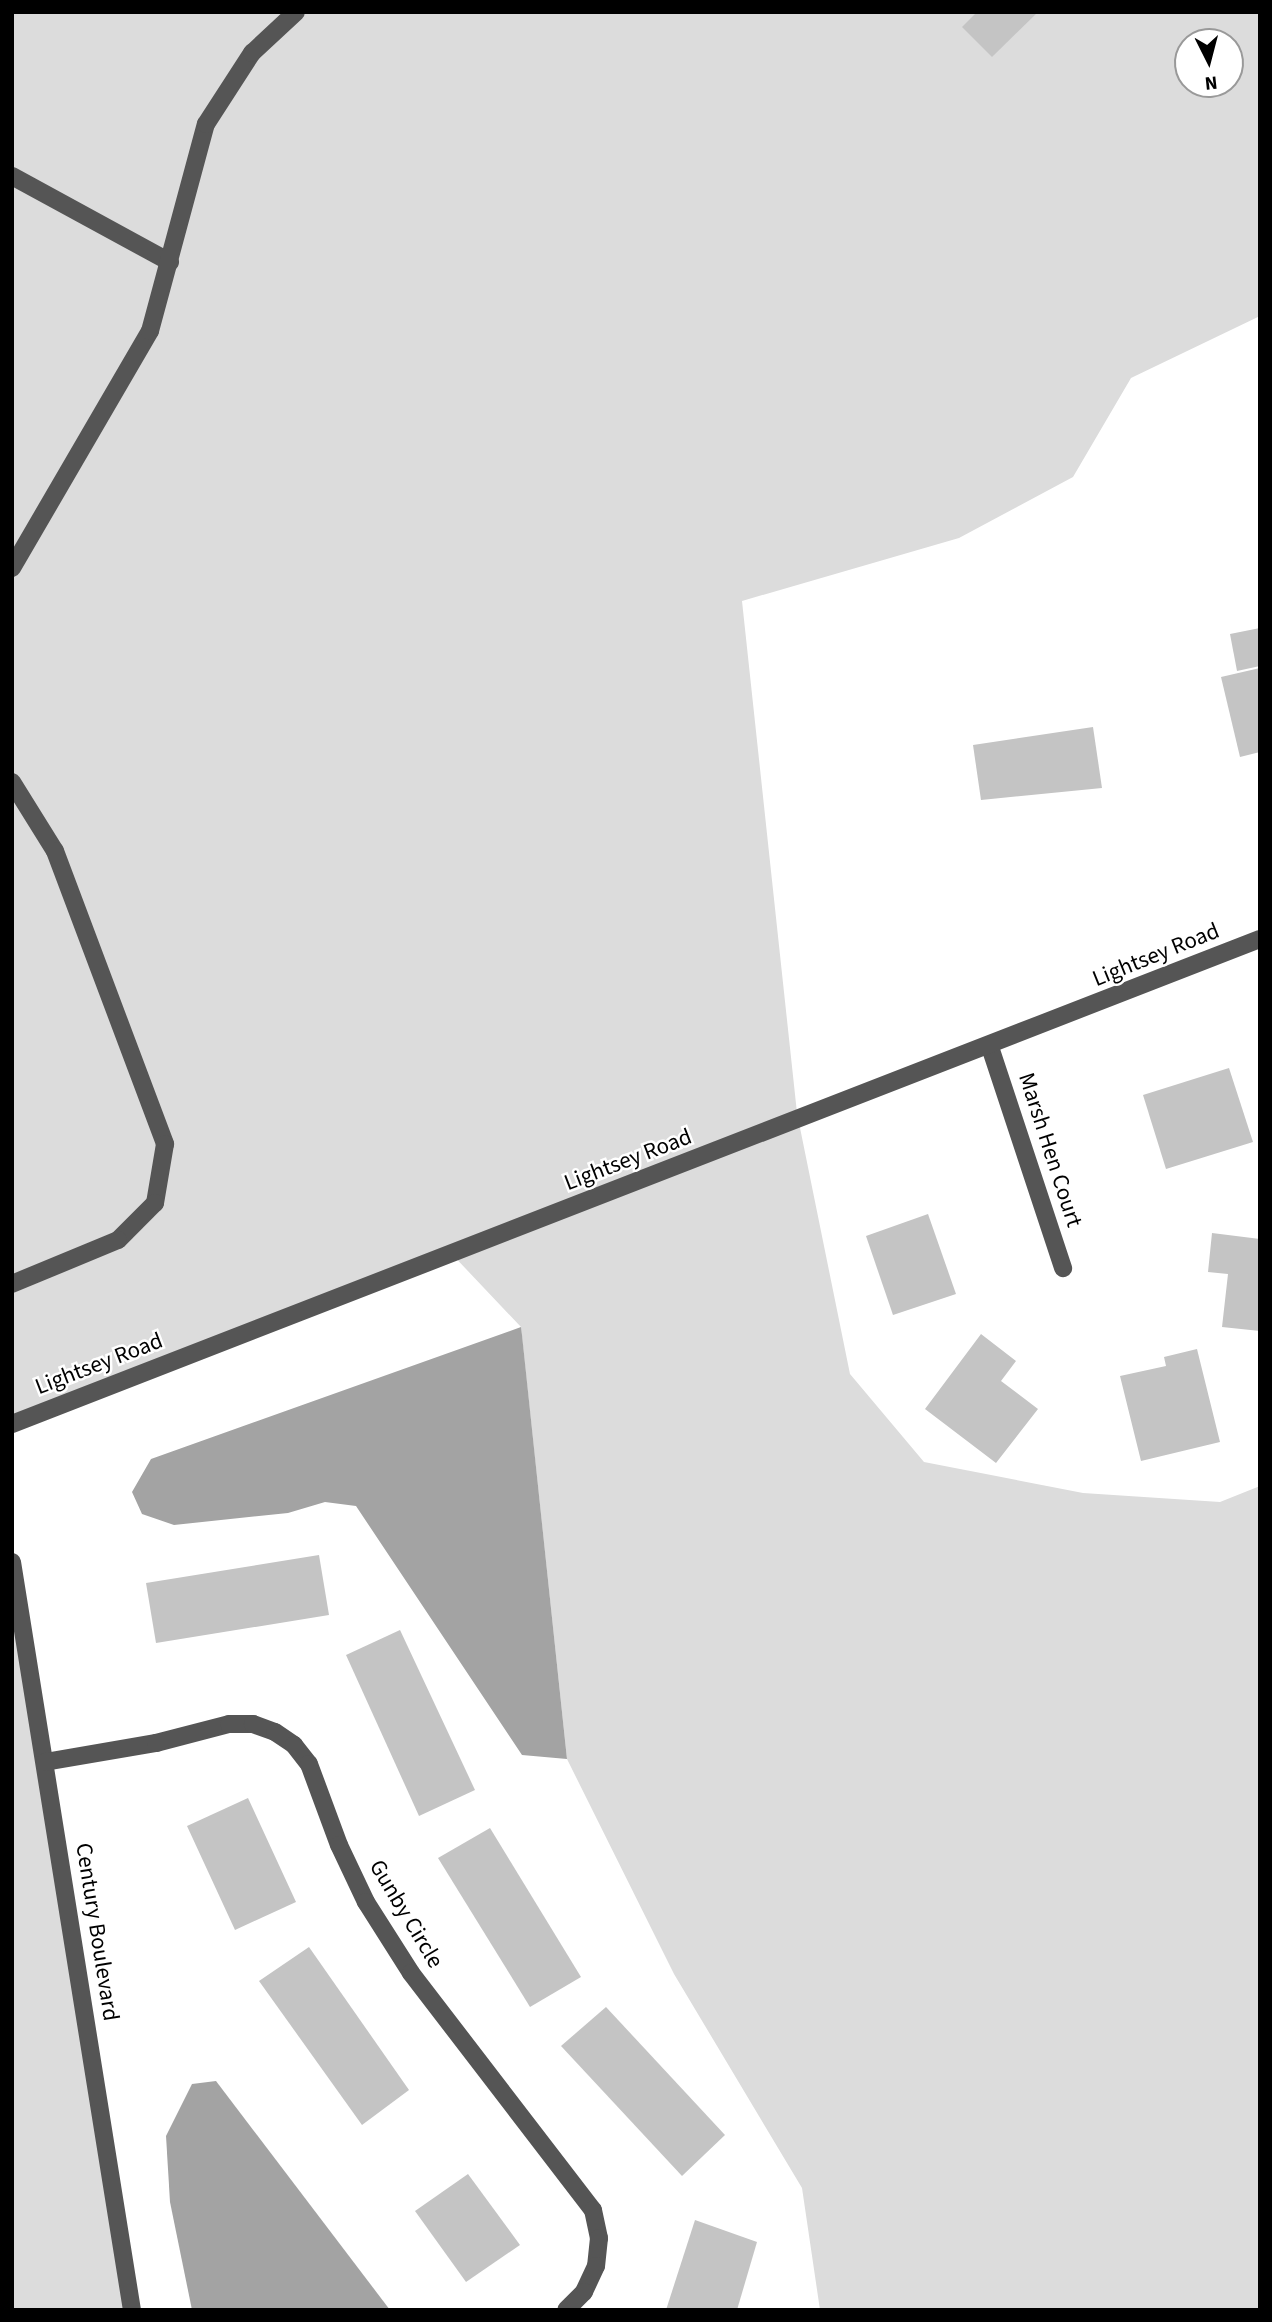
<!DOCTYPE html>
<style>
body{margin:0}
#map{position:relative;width:1272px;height:2322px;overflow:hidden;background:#fff;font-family:"Source Sans 3",sans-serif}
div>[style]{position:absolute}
.green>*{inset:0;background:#dcdcdc}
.water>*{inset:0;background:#a3a3a3}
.building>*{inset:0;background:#c4c4c4}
.minor>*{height:18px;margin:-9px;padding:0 9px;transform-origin:9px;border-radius:9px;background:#555}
span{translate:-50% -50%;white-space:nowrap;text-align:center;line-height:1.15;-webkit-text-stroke:5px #fff;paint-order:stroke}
.street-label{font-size:23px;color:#000}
.frame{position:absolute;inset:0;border:14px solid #000;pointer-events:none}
.north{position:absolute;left:1174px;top:28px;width:70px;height:70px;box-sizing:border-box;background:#fff;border:2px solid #999;border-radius:50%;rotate:174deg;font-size:19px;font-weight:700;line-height:28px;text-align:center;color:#000}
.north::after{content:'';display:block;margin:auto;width:24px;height:32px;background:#000;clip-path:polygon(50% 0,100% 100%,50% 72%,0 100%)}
</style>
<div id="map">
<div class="green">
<i style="clip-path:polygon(evenodd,12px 12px,1260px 12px,1260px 316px,1131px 378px,1073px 477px,959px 538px,742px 601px,797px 1113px,850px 1374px,924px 1462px,1083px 1493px,1220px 1502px,1260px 1486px,1260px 2310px,820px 2310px,802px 2188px,674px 1974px,567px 1759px,521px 1327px,448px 1250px,12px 1421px,12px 12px,1188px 42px,1230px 42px,1230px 84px,1188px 84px,1188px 42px)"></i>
<i style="clip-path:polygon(12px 1597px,130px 2310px,12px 2310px)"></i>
</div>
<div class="water">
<i style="clip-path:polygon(521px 1327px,522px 1335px,567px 1759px,522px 1755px,356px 1506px,325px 1502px,288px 1513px,174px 1525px,142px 1514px,132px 1492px,151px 1459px)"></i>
<i style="clip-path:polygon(216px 2081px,390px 2310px,192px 2310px,170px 2202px,166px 2136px,192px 2084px)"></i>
</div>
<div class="building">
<i style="clip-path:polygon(977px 12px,1038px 12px,992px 57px,962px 27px)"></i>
<i style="clip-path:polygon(1260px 628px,1260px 666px,1237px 671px,1230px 634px)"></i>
<i style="clip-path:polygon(1260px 668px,1260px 752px,1240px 757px,1221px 677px)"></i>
<i style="clip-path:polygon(1093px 727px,1102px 788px,981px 800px,973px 745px)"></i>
<i style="clip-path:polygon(1229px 1068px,1253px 1142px,1166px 1169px,1143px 1095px)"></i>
<i style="clip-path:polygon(928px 1214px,956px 1294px,893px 1315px,866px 1236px)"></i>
<i style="clip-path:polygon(1212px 1233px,1260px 1239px,1260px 1331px,1222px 1327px,1228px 1274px,1208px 1272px)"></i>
<i style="clip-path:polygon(981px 1334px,1016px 1361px,1001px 1381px,1038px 1409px,996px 1463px,925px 1409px)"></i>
<i style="clip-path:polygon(1197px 1349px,1220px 1442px,1141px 1461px,1120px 1376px,1166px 1366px,1164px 1357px)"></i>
<i style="clip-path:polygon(319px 1555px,329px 1615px,156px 1643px,146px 1583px)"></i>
<i style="clip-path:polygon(400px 1630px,475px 1790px,419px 1816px,346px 1655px)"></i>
<i style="clip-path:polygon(248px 1798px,296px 1902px,235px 1930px,187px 1826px)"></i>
<i style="clip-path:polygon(490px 1828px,581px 1977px,530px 2007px,438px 1858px)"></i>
<i style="clip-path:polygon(309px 1947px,409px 2090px,362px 2125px,259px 1981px)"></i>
<i style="clip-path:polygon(606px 2007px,725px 2135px,682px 2176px,561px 2046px)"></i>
<i style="clip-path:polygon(468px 2174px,520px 2245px,466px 2282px,415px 2211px)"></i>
<i style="clip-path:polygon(695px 2220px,757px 2242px,737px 2310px,666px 2310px)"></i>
</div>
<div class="minor">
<i style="left:12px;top:176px;width:180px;rotate:28.6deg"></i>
<i style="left:12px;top:568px;width:274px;rotate:-59.8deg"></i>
<i style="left:150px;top:331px;width:214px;rotate:-74.9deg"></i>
<i style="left:206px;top:124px;width:85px;rotate:-57.1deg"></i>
<i style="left:252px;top:53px;width:60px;rotate:-43deg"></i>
<i style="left:12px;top:782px;width:81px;rotate:58.1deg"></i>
<i style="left:55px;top:851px;width:313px;rotate:69.4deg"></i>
<i style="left:165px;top:1144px;width:60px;rotate:99.6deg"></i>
<i style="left:155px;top:1203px;width:52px;rotate:135deg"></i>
<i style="left:118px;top:1240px;width:115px;rotate:157.5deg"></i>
<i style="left:990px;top:1047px;width:233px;rotate:71.7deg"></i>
<i style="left:12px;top:1424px;width:1339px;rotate:-21.24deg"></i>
<i style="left:12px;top:1562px;width:758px;rotate:80.89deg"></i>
<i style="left:45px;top:1762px;width:113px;rotate:-9.7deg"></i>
<i style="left:156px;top:1743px;width:75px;rotate:-14.6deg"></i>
<i style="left:229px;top:1724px;width:24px"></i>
<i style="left:253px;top:1724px;width:23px;rotate:20deg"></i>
<i style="left:275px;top:1732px;width:23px;rotate:34deg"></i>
<i style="left:294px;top:1745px;width:24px;rotate:52deg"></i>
<i style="left:309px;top:1764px;width:86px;rotate:69.7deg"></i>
<i style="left:339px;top:1845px;width:63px;rotate:64.7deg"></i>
<i style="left:366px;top:1902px;width:84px;rotate:57.6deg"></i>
<i style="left:411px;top:1973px;width:299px;rotate:52.5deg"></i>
<i style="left:593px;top:2210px;width:29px;rotate:78deg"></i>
<i style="left:599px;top:2238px;width:28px;rotate:96deg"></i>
<i style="left:596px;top:2266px;width:29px;rotate:115deg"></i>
<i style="left:584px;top:2292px;width:25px;rotate:135deg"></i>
</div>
<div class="street-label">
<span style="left:1156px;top:955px;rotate:-22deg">Lightsey Road</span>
<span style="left:1050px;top:1150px;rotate:72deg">Marsh Hen Court</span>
<span style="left:628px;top:1160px;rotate:-21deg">Lightsey Road</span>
<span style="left:99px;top:1364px;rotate:-21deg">Lightsey Road</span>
<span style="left:406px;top:1914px;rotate:59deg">Gunby Circle</span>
<span style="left:97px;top:1932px;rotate:81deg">Century Boulevard</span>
</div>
<div class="frame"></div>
<div class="north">N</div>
</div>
